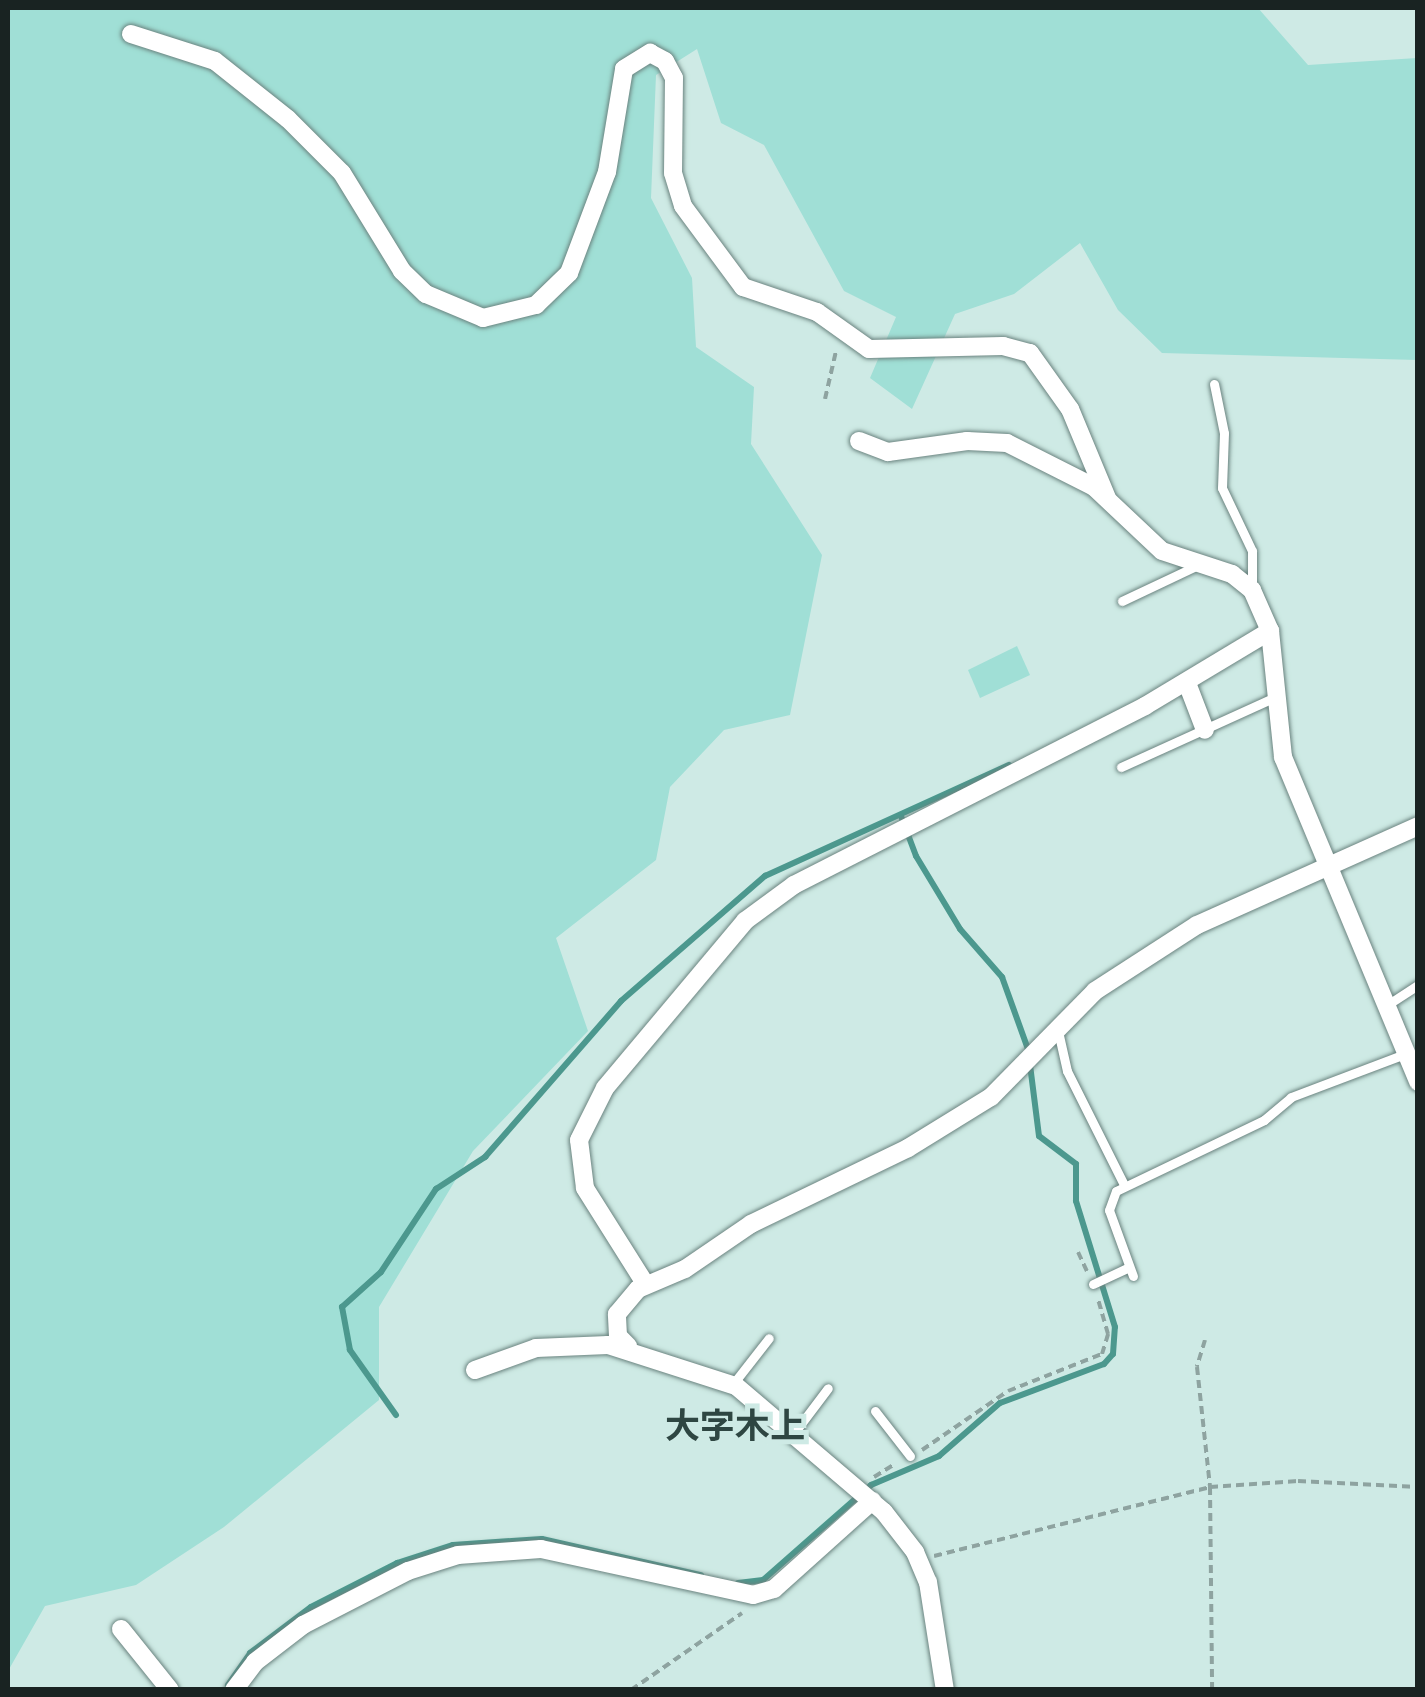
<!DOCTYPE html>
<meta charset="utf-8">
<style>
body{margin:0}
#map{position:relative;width:1425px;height:1697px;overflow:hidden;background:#ceeae5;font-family:"Work Sans","Noto Sans JP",sans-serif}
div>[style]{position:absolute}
.green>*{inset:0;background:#a0dfd6}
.stream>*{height:6px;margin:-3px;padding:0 3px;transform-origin:3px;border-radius:3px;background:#4c988e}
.path>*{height:4px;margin-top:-2px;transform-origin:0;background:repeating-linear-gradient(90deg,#8ea3a0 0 8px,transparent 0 13px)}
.roads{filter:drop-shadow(0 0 2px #6a837f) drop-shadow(0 0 2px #6a837f)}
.lane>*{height:9px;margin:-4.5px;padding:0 4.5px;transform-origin:4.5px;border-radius:4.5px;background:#fff}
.street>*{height:18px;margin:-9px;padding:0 9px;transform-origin:9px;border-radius:9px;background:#fff}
span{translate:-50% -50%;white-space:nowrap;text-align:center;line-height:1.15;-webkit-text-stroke:10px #ceeae5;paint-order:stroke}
.quarter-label{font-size:35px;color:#2e4642;font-weight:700}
.frame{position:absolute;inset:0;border:10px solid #192322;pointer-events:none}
</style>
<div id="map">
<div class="green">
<i style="clip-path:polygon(8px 8px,1258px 8px,1308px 65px,1417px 58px,1417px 360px,1162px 353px,1118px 310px,1080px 243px,1014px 294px,955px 314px,912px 409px,870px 378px,896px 317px,844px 291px,764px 145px,721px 123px,697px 49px,656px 75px,651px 198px,692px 278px,696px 347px,754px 387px,751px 444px,822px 555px,790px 715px,724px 730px,670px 787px,656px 860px,556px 938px,588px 1031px,473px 1151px,379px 1307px,379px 1400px,224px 1527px,136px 1585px,45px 1606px,8px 1671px)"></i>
<i style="clip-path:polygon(1017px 646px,1030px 675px,980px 698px,968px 670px)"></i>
</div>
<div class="stream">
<i style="left:901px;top:816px;width:43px;rotate:69.4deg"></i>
<i style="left:916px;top:856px;width:85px;rotate:58.9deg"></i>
<i style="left:960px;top:929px;width:64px;rotate:48.8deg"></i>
<i style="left:1002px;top:977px;width:80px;rotate:70.2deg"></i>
<i style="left:396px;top:1415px;width:80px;rotate:-125.3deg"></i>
<i style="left:350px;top:1350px;width:44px;rotate:-100.5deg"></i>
<i style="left:342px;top:1307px;width:52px;rotate:-41.9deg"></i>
<i style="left:381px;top:1272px;width:100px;rotate:-56.5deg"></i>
<i style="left:436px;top:1189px;width:59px;rotate:-33.1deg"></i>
<i style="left:485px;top:1157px;width:207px;rotate:-48.9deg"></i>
<i style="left:621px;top:1001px;width:191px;rotate:-41deg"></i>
<i style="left:765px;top:876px;width:268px;rotate:-24.5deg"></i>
<i style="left:738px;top:1583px;width:25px;rotate:-7deg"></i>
<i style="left:763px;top:1580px;width:144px;rotate:-41.3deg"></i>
<i style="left:871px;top:1485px;width:74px;rotate:-23.1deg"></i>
<i style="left:939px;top:1456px;width:81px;rotate:-41deg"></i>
<i style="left:1000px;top:1403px;width:111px;rotate:-20.6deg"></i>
<i style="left:1104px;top:1364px;width:13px;rotate:-48deg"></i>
<i style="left:1113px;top:1354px;width:27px;rotate:-86deg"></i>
<i style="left:1115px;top:1327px;width:132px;rotate:-107.2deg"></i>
<i style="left:1076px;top:1201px;width:37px;rotate:-90deg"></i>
<i style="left:1076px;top:1164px;width:46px;rotate:-142.9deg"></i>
<i style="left:1039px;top:1136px;width:72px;rotate:-97.2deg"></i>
<i style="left:228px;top:1685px;width:39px;rotate:-55deg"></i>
<i style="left:250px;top:1653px;width:76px;rotate:-37deg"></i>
<i style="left:311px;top:1607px;width:97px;rotate:-27.1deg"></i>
<i style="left:397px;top:1563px;width:59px;rotate:-17.8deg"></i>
<i style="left:453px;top:1545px;width:89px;rotate:-3.9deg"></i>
<i style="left:542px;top:1539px;width:163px;rotate:12.8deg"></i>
</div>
<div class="path">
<i style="left:825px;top:399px;width:49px;rotate:-77.1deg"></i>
<i style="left:1078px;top:1252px;width:21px;rotate:65deg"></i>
<i style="left:1205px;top:1340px;width:28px;rotate:107deg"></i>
<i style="left:1197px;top:1367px;width:121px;rotate:83.8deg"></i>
<i style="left:1210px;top:1487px;width:203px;rotate:89.4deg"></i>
<i style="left:922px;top:1450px;width:104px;rotate:-34.5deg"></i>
<i style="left:1008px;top:1391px;width:101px;rotate:-21.5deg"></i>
<i style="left:1102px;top:1354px;width:21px;rotate:-73deg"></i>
<i style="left:1108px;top:1334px;width:36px;rotate:-106deg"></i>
<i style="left:874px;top:1477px;width:25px;rotate:-32deg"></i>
<i style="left:934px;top:1556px;width:284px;rotate:-14deg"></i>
<i style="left:1210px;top:1487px;width:88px;rotate:-3.9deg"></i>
<i style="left:1298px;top:1481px;width:120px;rotate:2.9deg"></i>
<i style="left:631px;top:1690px;width:135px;rotate:-34.7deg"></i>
</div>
<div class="roads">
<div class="lane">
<i style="left:1214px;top:384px;width:50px;rotate:78.5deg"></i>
<i style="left:1224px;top:433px;width:55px;rotate:92.1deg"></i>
<i style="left:1222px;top:488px;width:70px;rotate:64.5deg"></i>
<i style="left:1252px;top:551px;width:36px;rotate:90deg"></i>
<i style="left:1122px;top:601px;width:82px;rotate:-25.3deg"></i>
<i style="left:1121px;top:767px;width:167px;rotate:-24.4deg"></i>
<i style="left:1387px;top:1005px;width:37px;rotate:-33deg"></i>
<i style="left:1058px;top:1031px;width:41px;rotate:77.3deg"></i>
<i style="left:1067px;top:1071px;width:127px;rotate:63.4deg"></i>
<i style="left:1133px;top:1276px;width:70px;rotate:-110deg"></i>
<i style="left:1109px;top:1210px;width:20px;rotate:-70deg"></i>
<i style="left:1116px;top:1191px;width:164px;rotate:-25.6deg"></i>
<i style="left:1264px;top:1120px;width:35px;rotate:-40deg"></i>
<i style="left:1291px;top:1097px;width:122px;rotate:-20.7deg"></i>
<i style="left:1093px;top:1284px;width:38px;rotate:-25deg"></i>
<i style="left:733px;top:1384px;width:58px;rotate:-52deg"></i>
<i style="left:875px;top:1411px;width:57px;rotate:52.1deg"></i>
<i style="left:794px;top:1433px;width:56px;rotate:-52.9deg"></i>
</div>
<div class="street">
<i style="left:131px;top:34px;width:88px;rotate:17.8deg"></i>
<i style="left:215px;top:61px;width:93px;rotate:38.5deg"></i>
<i style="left:288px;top:119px;width:76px;rotate:45deg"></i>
<i style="left:342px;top:173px;width:115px;rotate:58.5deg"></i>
<i style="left:402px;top:271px;width:33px;rotate:44deg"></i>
<i style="left:426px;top:294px;width:62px;rotate:22.8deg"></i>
<i style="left:483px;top:318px;width:55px;rotate:-13.8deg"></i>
<i style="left:536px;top:305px;width:46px;rotate:-44.1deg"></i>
<i style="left:569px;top:273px;width:108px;rotate:-69.4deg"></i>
<i style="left:607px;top:172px;width:104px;rotate:-80.6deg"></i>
<i style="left:624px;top:69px;width:31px;rotate:-32deg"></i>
<i style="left:650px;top:53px;width:17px;rotate:28deg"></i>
<i style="left:665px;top:61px;width:19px;rotate:62deg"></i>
<i style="left:674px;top:78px;width:95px;rotate:90.6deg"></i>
<i style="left:673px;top:173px;width:34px;rotate:73deg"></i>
<i style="left:683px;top:206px;width:101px;rotate:53.5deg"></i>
<i style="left:743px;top:287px;width:78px;rotate:18.7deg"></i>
<i style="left:817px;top:312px;width:64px;rotate:35.4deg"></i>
<i style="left:869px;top:349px;width:134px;rotate:-1.3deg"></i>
<i style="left:1003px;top:346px;width:28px;rotate:15deg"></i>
<i style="left:1030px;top:353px;width:69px;rotate:54.5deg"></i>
<i style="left:1070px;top:409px;width:96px;rotate:67.4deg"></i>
<i style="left:859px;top:441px;width:31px;rotate:21deg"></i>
<i style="left:888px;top:452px;width:80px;rotate:-7.9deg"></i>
<i style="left:967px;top:441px;width:40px;rotate:2.9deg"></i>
<i style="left:1007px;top:443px;width:97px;rotate:26.8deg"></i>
<i style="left:1094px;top:487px;width:93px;rotate:43.3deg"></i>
<i style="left:1162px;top:551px;width:74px;rotate:18.2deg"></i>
<i style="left:1232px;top:574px;width:26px;rotate:39deg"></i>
<i style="left:1252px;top:590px;width:45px;rotate:66.3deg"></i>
<i style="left:1270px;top:631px;width:127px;rotate:84.1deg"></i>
<i style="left:1283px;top:757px;width:352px;rotate:67.4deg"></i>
<i style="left:1187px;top:683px;width:50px;rotate:69deg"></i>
<i style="left:646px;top:1285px;width:115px;rotate:-122.2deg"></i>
<i style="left:585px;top:1188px;width:48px;rotate:-97.1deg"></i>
<i style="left:579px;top:1140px;width:58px;rotate:-63.4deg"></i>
<i style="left:605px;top:1088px;width:218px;rotate:-50deg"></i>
<i style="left:745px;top:921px;width:61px;rotate:-36.3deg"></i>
<i style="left:794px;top:885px;width:394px;rotate:-27deg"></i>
<i style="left:1145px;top:706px;width:146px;rotate:-31deg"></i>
<i style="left:628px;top:1346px;width:14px;rotate:-135deg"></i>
<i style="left:618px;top:1336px;width:22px;rotate:-93deg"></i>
<i style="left:617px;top:1314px;width:33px;rotate:-50deg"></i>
<i style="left:638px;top:1289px;width:51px;rotate:-23.1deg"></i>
<i style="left:685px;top:1269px;width:80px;rotate:-34.3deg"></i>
<i style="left:751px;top:1224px;width:174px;rotate:-25.8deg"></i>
<i style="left:908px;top:1148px;width:97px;rotate:-31.6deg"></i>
<i style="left:991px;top:1097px;width:148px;rotate:-45.5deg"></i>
<i style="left:1095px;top:991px;width:121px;rotate:-32.9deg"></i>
<i style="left:1197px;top:925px;width:242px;rotate:-24.1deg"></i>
<i style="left:475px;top:1370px;width:65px;rotate:-19.8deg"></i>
<i style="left:536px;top:1348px;width:72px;rotate:-2.4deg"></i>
<i style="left:608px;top:1345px;width:134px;rotate:17.8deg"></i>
<i style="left:736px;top:1386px;width:194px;rotate:40.4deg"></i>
<i style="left:884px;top:1512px;width:51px;rotate:52.2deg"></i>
<i style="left:915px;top:1552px;width:33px;rotate:67deg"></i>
<i style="left:928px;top:1582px;width:109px;rotate:81.1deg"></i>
<i style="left:121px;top:1629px;width:78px;rotate:51.2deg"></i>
<i style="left:234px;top:1690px;width:35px;rotate:-53deg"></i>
<i style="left:255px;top:1662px;width:61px;rotate:-37.6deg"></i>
<i style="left:303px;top:1625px;width:118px;rotate:-27.2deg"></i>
<i style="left:408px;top:1571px;width:52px;rotate:-17.7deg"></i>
<i style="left:458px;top:1555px;width:83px;rotate:-4.1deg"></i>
<i style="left:541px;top:1549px;width:217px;rotate:12.2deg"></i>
<i style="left:753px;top:1595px;width:22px;rotate:-16deg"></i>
<i style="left:774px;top:1589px;width:132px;rotate:-41.9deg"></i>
</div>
</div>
<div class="quarter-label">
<span style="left:735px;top:1426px">大字木上</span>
</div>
<div class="frame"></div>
</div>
